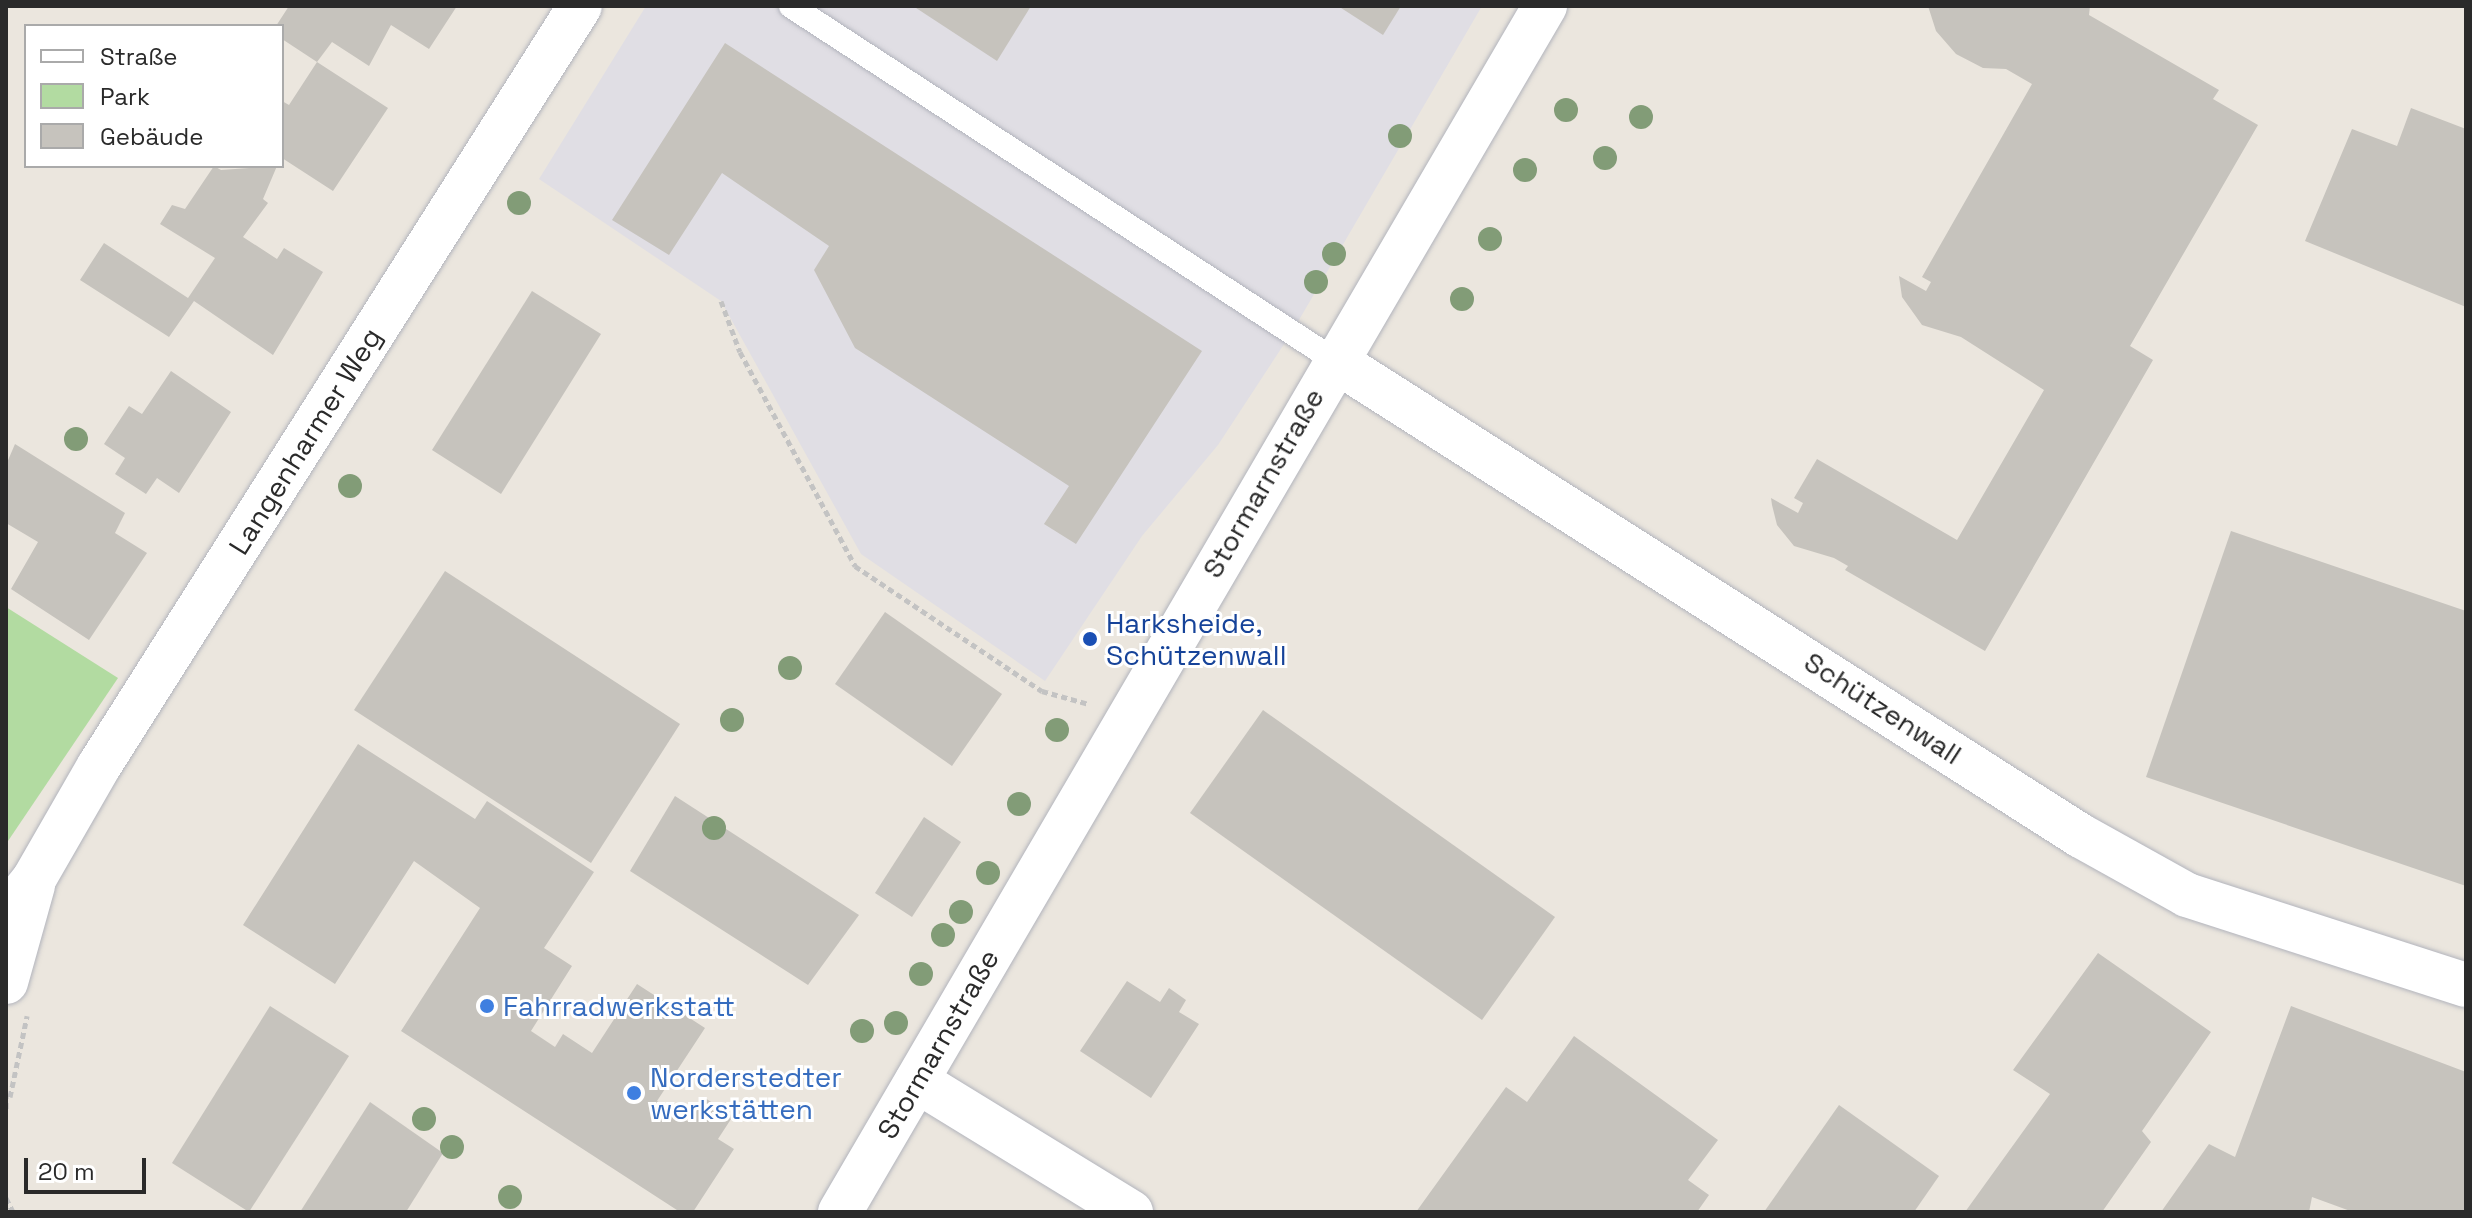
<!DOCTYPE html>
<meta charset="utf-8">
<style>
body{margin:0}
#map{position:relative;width:2472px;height:1218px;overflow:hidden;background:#ebe6de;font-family:"Space Grotesk",sans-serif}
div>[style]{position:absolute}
.industrial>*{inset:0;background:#e0dee4}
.green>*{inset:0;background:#b2dba1}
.building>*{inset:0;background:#c6c3bd}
.path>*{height:5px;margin-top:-2.5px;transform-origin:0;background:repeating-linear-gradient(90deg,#c3c3c3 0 6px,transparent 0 10px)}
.roads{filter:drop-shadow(0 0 2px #b2b4bc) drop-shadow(0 0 2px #b2b4bc)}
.service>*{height:24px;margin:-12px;padding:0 12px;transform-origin:12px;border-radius:12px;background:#fff}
.minor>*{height:44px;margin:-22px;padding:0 22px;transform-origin:22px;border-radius:22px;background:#fff}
.secondary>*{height:44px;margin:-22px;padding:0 22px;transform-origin:22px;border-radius:22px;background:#fff}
.trees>*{width:24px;height:24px;margin:-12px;border-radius:50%;background:#829c77}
.dots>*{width:22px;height:22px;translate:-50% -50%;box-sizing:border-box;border:4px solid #fff;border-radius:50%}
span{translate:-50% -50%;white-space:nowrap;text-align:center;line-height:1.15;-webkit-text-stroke:6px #fff;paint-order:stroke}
.street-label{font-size:28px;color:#2a2a2a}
.transit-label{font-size:28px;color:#164399}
.left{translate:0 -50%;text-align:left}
.shop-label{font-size:28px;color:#366cbe}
.frame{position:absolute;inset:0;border:8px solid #2a2a2a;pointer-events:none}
.legend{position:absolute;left:24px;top:24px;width:260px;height:144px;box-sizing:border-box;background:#fff;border:2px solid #aaa;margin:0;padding:10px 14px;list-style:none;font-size:24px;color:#2a2a2a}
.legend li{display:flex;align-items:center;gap:16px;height:40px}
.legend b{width:40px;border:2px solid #aaa}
.scale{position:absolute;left:24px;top:1158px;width:122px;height:36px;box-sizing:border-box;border:4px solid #2a2a2a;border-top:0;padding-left:10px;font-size:24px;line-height:28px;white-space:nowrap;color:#2a2a2a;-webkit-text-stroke:6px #fff;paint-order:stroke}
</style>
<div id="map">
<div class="industrial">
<i style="clip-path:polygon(646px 6px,1482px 6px,1292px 332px,1218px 445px,1142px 536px,1045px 681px,861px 554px,721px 301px,539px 179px)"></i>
</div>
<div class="green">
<i style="clip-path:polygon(6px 607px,118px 678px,6px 844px)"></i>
</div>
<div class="building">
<i style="clip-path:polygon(289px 6px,457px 6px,429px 49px,391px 25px,369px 66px,332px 42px,317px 62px,388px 108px,333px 191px,282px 158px,282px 101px,289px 105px,317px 62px,282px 39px,282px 26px,276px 26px)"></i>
<i style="clip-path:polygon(913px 6px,1031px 6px,997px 61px)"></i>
<i style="clip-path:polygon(1338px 6px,1401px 6px,1383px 35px)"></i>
<i style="clip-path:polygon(1928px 6px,2090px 6px,2089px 15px,2219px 90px,2213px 99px,2258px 125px,2130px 346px,2153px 360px,1985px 651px,1845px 570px,1848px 566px,1834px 558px,1794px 546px,1777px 525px,1772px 505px,1771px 498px,1798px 513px,1803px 503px,1794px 498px,1817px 459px,1957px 540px,2044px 390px,1961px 337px,1922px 325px,1902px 297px,1899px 276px,1926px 291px,1931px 282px,1922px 277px,2032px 84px,2006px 69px,1983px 68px,1956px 54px,1936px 31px)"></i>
<i style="clip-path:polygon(725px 43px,1202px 351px,1076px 544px,1044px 524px,1069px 486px,855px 348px,814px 270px,829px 246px,722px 173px,669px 255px,612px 220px)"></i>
<i style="clip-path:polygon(2411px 108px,2466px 129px,2466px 307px,2305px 241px,2352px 129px,2397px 146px)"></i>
<i style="clip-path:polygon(214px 166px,221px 170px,277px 166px,263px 199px,268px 203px,243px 237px,277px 259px,284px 248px,323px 272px,273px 355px,194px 301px,169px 337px,80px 280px,104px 243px,188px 298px,215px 258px,160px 224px,172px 205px,185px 209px)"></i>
<i style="clip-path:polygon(532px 291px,601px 334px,501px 494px,432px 450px)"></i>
<i style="clip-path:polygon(171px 371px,231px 412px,179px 493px,157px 478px,146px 494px,115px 474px,125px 458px,104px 444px,129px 406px,142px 414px)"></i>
<i style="clip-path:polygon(15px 444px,125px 513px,115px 533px,147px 553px,89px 640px,11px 589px,38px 542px,6px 523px,6px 465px)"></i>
<i style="clip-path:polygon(2231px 531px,2466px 611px,2466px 886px,2146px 777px)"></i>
<i style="clip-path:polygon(445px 571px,680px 724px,591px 863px,354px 710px)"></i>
<i style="clip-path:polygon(885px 612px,1002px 694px,952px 766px,835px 684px)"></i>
<i style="clip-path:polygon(1263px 710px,1555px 917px,1482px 1020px,1190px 813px)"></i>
<i style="clip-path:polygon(358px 744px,475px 819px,487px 801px,594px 872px,544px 948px,572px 966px,531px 1031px,555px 1047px,563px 1034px,592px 1053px,637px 984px,705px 1028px,657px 1101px,689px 1122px,705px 1098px,733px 1116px,718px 1139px,734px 1149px,693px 1212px,680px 1212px,401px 1031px,480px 908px,414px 861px,335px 984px,243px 925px)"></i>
<i style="clip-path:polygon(675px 796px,859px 915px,808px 985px,630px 871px)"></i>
<i style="clip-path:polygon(924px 817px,961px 842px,912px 917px,875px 893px)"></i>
<i style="clip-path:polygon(2098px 953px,2211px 1032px,2142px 1131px,2151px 1142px,2102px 1212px,1965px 1212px,2050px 1094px,2013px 1070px)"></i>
<i style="clip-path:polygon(1127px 981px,1160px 1002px,1169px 988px,1186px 1000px,1179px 1012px,1199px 1024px,1151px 1098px,1080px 1051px)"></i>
<i style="clip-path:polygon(270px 1006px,349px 1056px,249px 1212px,172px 1163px)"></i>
<i style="clip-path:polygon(2291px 1006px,2466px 1072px,2466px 1212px,2353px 1212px,2312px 1197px,2309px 1212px,2161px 1212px,2209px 1144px,2235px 1157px)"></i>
<i style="clip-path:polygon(1574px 1036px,1718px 1140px,1688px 1180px,1709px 1195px,1697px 1212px,1416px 1212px,1506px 1087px,1527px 1102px)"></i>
<i style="clip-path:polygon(370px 1102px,443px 1153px,406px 1212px,300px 1212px)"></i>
<i style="clip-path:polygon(1839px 1105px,1939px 1176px,1914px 1212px,1764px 1212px)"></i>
</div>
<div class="path">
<i style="left:721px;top:301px;width:54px;rotate:69.6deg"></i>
<i style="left:740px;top:352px;width:243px;rotate:61.7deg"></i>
<i style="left:855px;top:566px;width:225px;rotate:33.8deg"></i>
<i style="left:1042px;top:691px;width:49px;rotate:15.5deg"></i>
<i style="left:6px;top:1093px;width:18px;rotate:90deg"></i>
<i style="left:10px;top:1097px;width:83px;rotate:-78.1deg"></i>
<i style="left:6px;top:1198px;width:16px;rotate:63deg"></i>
</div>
<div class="roads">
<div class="service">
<i style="left:791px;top:6px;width:648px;rotate:33.1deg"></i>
</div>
<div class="minor">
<i style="left:1334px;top:360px;width:886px;rotate:32.51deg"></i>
<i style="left:2081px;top:836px;width:121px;rotate:29.1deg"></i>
<i style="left:2187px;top:895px;width:293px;rotate:17.9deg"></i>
<i style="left:6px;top:914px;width:45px;rotate:-51.3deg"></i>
<i style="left:34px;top:879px;width:130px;rotate:-60.1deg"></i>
<i style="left:99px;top:766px;width:899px;rotate:-57.67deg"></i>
<i style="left:6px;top:982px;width:101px;rotate:-74.4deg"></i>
<i style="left:917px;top:1081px;width:251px;rotate:31.5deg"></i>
</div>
<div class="secondary">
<i style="left:840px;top:1212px;width:1397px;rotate:-59.69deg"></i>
</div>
</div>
<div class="trees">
<i style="left:1566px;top:110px"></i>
<i style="left:1641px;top:117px"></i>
<i style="left:1400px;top:136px"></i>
<i style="left:1605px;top:158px"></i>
<i style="left:1525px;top:170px"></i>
<i style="left:519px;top:203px"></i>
<i style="left:1490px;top:239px"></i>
<i style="left:1334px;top:254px"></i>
<i style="left:1316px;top:282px"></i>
<i style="left:1462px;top:299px"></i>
<i style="left:76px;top:439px"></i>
<i style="left:350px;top:486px"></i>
<i style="left:790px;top:668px"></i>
<i style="left:732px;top:720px"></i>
<i style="left:1057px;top:730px"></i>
<i style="left:1019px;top:804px"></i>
<i style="left:714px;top:828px"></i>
<i style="left:988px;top:873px"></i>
<i style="left:961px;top:912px"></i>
<i style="left:943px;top:935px"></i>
<i style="left:921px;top:974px"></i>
<i style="left:896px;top:1023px"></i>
<i style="left:862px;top:1031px"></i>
<i style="left:424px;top:1119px"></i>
<i style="left:452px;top:1147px"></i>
<i style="left:510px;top:1197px"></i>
</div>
<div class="dots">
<i style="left:1090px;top:639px;background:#1a4fb4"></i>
<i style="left:487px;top:1006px;background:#3f7fe0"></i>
<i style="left:634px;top:1093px;background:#3f7fe0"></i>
</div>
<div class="street-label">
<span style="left:305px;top:441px;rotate:-58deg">Langenharmer Weg</span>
<span style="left:1263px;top:483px;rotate:-60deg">Stormarnstraße</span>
<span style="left:1883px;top:708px;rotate:33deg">Schützenwall</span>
<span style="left:938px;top:1044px;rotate:-60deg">Stormarnstraße</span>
</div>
<div class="transit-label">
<span class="left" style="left:1106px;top:639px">Harksheide,<br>Schützenwall</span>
</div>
<div class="shop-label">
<span class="left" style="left:503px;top:1006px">Fahrradwerkstatt</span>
<span class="left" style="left:650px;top:1093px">Norderstedter<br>werkstätten</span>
</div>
<div class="frame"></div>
<ul class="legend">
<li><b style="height:10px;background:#fff"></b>Straße</li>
<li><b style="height:22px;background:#b2dba1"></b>Park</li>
<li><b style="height:22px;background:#c6c3bd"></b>Gebäude</li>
</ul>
<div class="scale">20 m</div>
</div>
